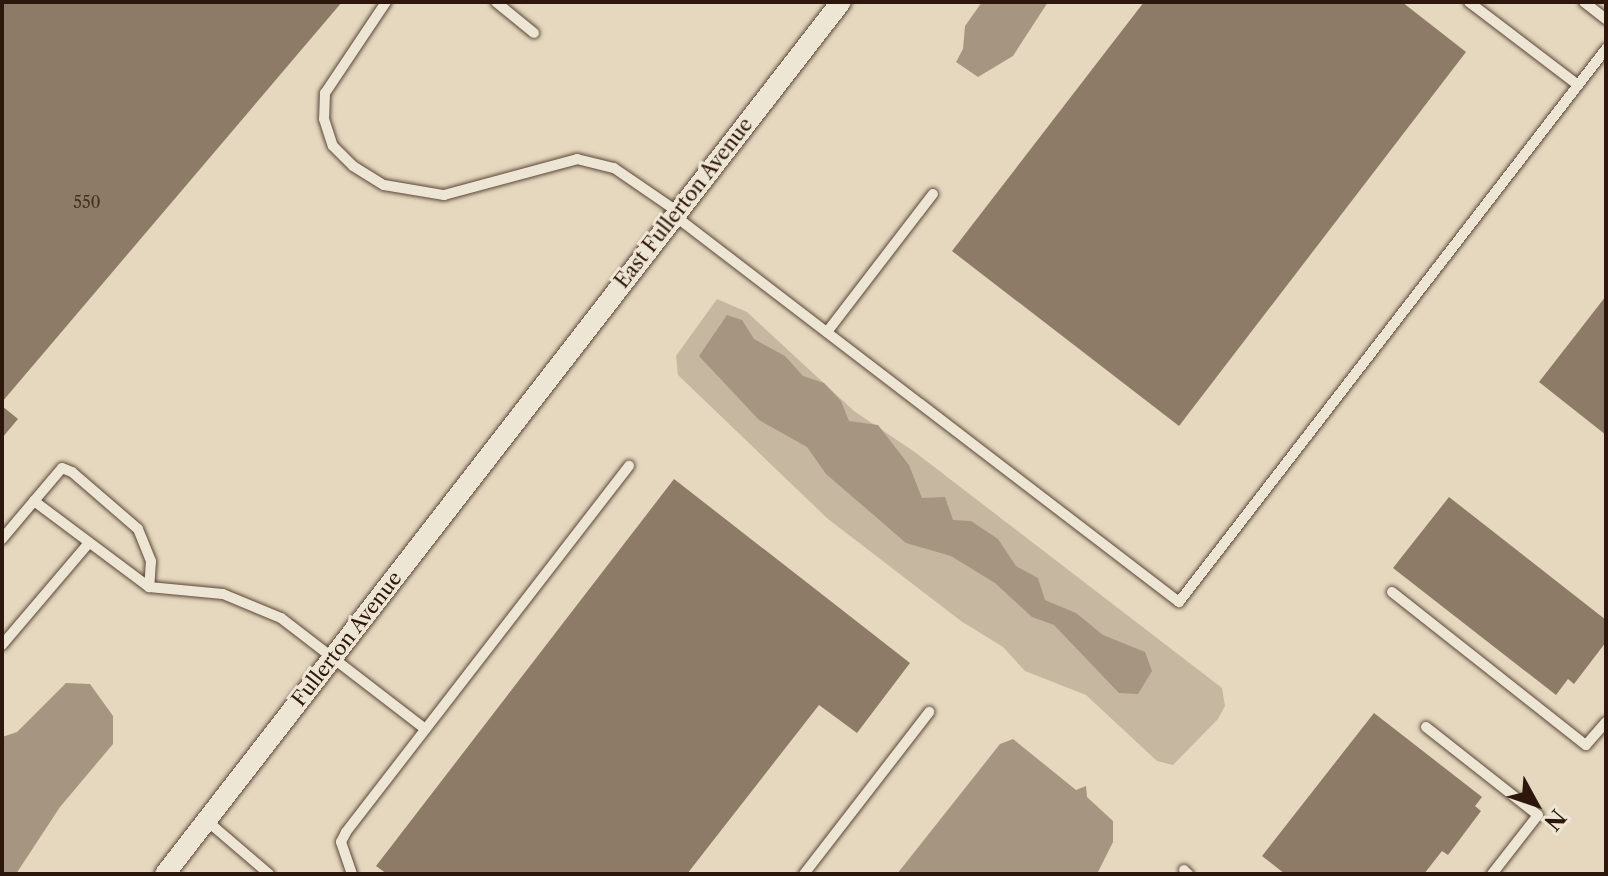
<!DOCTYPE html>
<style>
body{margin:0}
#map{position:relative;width:1608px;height:876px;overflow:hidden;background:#e5d8be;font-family:"Libre Caslon Text",serif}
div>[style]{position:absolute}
.green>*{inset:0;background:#c6b7a0}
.water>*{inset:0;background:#a69681}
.building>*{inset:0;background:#8d7b68}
.roads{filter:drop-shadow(0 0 2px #5b4638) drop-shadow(0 0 2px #5b4638)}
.lane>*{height:10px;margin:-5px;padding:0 5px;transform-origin:5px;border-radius:5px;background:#eee6d5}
.street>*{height:20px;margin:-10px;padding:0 10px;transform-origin:10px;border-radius:10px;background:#eee6d5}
span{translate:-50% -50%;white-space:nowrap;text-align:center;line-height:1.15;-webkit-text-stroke:6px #eee6d5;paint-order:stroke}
.number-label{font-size:16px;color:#452f22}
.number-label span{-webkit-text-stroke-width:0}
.street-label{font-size:20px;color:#2d160b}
.frame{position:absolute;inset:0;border:4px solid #2d160b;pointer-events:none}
.north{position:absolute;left:1496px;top:764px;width:80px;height:80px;-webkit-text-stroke:6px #eee6d5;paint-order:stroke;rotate:130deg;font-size:22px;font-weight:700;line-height:32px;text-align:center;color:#2d160b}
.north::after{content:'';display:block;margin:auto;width:28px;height:36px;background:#2d160b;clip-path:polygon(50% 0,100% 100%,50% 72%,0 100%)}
</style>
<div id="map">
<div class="green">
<i style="clip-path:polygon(717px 299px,747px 312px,854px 411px,916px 453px,1222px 688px,1225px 706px,1218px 719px,1173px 765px,1157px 761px,1086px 695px,1025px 671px,1003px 647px,961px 621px,828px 519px,678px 375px,676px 356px)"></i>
</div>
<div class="water">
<i style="clip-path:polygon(982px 2px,1048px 2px,1013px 56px,978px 77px,956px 62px,963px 49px,965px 26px)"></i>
<i style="clip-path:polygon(727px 315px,742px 320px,754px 339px,785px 356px,803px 376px,824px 383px,841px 401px,849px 421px,878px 425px,909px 465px,922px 498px,945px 497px,953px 520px,971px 521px,998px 539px,1016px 566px,1038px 578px,1045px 600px,1076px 613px,1103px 635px,1145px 652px,1152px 671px,1138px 694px,1119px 693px,1054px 625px,1032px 617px,995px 583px,951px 556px,906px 543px,826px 474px,807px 447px,759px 420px,699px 356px)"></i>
<i style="clip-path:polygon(66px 683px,90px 684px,113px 716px,113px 744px,60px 807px,16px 874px,2px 874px,2px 737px,17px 732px)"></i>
<i style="clip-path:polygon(1013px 739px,1076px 790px,1086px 786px,1087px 797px,1113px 821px,1113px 842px,1097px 874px,897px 874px,1000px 744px)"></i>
</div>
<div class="building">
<i style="clip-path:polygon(2px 2px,342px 2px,2px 402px)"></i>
<i style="clip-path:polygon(1144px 2px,1402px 2px,1466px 52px,1179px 426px,952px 251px)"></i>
<i style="clip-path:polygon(1606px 296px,1606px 435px,1539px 382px)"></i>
<i style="clip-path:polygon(2px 406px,18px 419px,2px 438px)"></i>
<i style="clip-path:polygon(674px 479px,910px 663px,857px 733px,819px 705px,687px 874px,387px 874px,376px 866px)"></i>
<i style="clip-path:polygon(1449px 497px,1606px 620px,1606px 642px,1574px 684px,1568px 679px,1556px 695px,1393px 568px)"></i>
<i style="clip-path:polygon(1374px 713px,1482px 797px,1475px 806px,1481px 811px,1448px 855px,1442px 851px,1424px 874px,1285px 874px,1262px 856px)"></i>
</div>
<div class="roads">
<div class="lane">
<i style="left:386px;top:2px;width:110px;rotate:123.8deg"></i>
<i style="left:325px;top:93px;width:26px;rotate:92deg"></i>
<i style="left:324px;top:119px;width:28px;rotate:72deg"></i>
<i style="left:333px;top:146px;width:28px;rotate:45deg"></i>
<i style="left:353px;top:166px;width:36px;rotate:32deg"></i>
<i style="left:384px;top:185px;width:61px;rotate:9.5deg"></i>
<i style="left:444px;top:195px;width:138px;rotate:-15.1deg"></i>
<i style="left:577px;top:159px;width:38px;rotate:14deg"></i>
<i style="left:614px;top:168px;width:78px;rotate:34.5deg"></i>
<i style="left:496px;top:2px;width:49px;rotate:39.2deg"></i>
<i style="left:1469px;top:2px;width:137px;rotate:37.3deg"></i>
<i style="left:1584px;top:2px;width:28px;rotate:38deg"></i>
<i style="left:675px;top:216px;width:635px;rotate:37.45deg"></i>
<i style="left:1179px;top:602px;width:699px;rotate:-52.33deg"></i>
<i style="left:827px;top:332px;width:174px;rotate:-52.5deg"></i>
<i style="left:34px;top:501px;width:43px;rotate:-49.7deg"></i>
<i style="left:62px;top:468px;width:11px;rotate:22deg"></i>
<i style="left:72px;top:472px;width:87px;rotate:40.8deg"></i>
<i style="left:138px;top:529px;width:35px;rotate:68deg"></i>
<i style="left:151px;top:561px;width:26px;rotate:94deg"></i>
<i style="left:2px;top:539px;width:50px;rotate:-49.9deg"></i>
<i style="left:34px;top:501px;width:144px;rotate:36.8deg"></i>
<i style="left:149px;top:587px;width:74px;rotate:5.4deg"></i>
<i style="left:223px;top:594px;width:63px;rotate:22.5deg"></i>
<i style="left:281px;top:618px;width:182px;rotate:37.6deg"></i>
<i style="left:1392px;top:592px;width:247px;rotate:38.3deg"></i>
<i style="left:1586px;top:745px;width:30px;rotate:-49deg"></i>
<i style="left:2px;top:645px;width:131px;rotate:-49.6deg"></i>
<i style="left:1426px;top:727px;width:142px;rotate:38.2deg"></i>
<i style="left:1538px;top:815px;width:75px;rotate:127.9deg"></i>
<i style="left:206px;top:820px;width:83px;rotate:40.6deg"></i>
<i style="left:1184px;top:870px;width:6px;rotate:45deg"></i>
<i style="left:352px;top:874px;width:34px;rotate:-109deg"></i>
<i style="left:341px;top:842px;width:11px;rotate:-63deg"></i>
<i style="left:346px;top:832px;width:463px;rotate:-52.3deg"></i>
<i style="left:804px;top:874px;width:205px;rotate:-52.3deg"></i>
</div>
<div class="street">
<i style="left:165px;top:874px;width:1103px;rotate:-52.22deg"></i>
</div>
</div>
<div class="number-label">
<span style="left:87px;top:202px">550</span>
</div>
<div class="street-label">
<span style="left:684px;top:203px;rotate:-52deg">East Fullerton Avenue</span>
<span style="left:347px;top:639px;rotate:-52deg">Fullerton Avenue</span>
</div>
<div class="frame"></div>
<div class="north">N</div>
</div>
